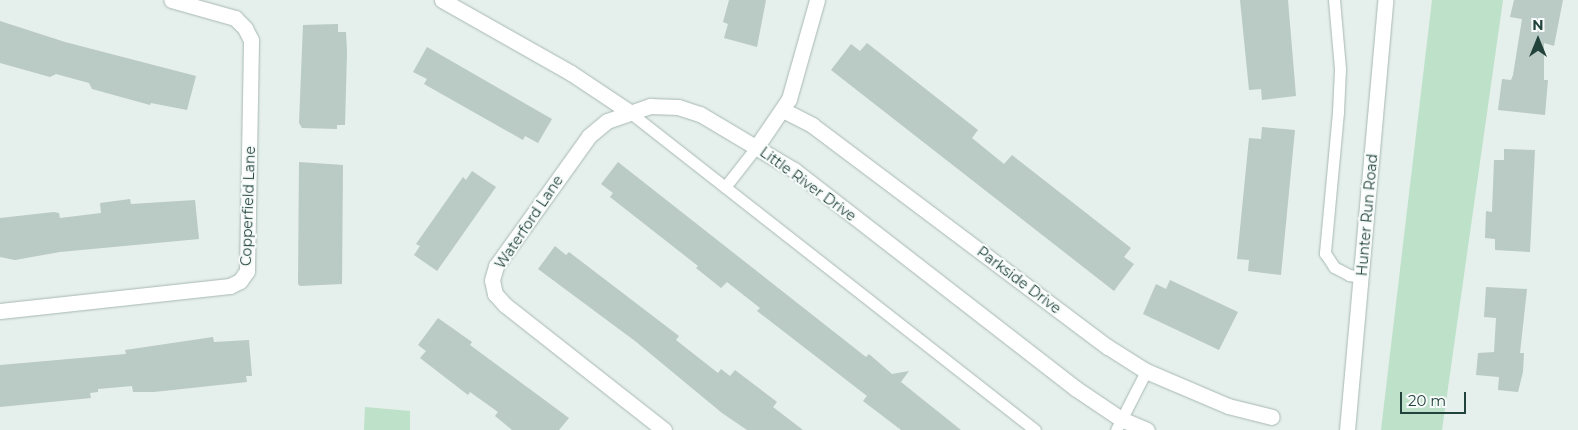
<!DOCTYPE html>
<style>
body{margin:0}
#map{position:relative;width:1578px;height:430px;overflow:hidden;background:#e5efeb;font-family:Montserrat,sans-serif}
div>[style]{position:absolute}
.green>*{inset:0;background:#bde1c9}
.building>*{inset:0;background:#bacac4}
.roads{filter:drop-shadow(0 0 1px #a7b8b3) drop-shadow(0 0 1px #a7b8b3)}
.lane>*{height:11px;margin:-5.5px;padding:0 5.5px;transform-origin:5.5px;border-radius:5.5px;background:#fff}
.street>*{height:15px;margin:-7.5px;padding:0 7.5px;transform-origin:7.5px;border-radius:7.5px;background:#fff}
span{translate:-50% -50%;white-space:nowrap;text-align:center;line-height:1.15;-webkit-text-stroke:4px #f6fbf9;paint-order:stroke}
.street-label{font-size:14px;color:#22423c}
.north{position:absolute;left:1513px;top:15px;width:50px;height:50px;-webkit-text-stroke:4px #f6fbf9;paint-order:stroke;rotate:0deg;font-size:14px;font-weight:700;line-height:20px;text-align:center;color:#22423c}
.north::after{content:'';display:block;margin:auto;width:18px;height:22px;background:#22423c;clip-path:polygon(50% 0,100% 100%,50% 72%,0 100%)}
.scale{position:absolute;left:1400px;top:392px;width:66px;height:22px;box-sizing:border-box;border:2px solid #22423c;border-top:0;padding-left:6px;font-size:15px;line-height:18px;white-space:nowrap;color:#22423c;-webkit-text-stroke:4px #f6fbf9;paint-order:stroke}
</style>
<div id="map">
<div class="green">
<i style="clip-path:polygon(1432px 0,1503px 0,1442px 430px,1381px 430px)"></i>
<i style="clip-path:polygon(365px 407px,410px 411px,410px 430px,364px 430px)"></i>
</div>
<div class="building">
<i style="clip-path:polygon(729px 0,766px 0,757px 47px,724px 38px,728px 24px,723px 22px)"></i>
<i style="clip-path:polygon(1240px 0,1288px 0,1296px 96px,1262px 100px,1261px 89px,1249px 90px)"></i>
<i style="clip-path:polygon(1514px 0,1563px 0,1554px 46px,1544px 43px,1544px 80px,1548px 80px,1545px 115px,1498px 110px,1502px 79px,1511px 80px,1513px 75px,1522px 19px,1510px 17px)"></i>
<i style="clip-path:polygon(0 21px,65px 42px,196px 76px,187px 110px,151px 103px,150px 105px,92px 89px,89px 83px,56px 74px,50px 77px,0 63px)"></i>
<i style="clip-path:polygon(338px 24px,338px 32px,346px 32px,347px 52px,345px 125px,337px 125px,337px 129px,302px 128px,299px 123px,303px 25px)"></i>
<i style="clip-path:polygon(867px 43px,978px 130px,972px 138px,1004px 164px,1012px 155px,1131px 248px,1124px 257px,1134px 264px,1114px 291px,831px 70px,851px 44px,860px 51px)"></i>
<i style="clip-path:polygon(427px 47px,552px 119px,538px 143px,525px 136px,523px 140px,424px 84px,427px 79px,413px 72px)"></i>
<i style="clip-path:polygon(1262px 127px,1295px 130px,1281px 275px,1248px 271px,1249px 260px,1237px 259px,1249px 138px,1261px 139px)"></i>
<i style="clip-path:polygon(1504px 149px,1535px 150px,1530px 252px,1495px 250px,1495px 239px,1485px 238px,1486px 211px,1492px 212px,1494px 160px,1504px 160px)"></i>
<i style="clip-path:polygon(299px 162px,343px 165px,342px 284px,300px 286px,298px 284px)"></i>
<i style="clip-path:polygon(618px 162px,866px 357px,869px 354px,892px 374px,909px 371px,901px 382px,961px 430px,901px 430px,863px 401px,867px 396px,757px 311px,760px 308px,727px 282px,721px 288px,696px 268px,698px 266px,610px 197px,613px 193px,601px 184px)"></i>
<i style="clip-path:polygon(472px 171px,496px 187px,437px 271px,414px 255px,420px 246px,416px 244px,463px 177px,466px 180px)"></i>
<i style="clip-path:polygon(130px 199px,131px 204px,195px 200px,199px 239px,60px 252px,15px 260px,0 257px,0 218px,54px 212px,59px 213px,60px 218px,101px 213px,100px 203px)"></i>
<i style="clip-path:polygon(555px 246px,566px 255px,569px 252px,679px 336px,676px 340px,718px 373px,721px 369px,730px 376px,735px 370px,777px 402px,773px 407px,803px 430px,747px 430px,722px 413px,635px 341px,538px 269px)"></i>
<i style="clip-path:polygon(1170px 280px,1238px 312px,1219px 350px,1143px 314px,1156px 284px,1166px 289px)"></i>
<i style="clip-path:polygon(1486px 287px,1527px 289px,1520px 353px,1524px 353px,1523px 372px,1518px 392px,1498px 390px,1499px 377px,1476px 375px,1478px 353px,1494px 352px,1496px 318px,1484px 317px)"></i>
<i style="clip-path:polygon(438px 318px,472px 342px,470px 345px,569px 418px,559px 430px,512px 430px,495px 416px,498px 412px,470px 392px,468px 395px,420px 358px,426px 351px,418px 345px)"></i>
<i style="clip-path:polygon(213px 337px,214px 342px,249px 340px,252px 376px,246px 376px,247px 382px,154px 392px,133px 392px,132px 386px,98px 389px,98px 392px,90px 393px,91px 398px,0 407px,0 365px,126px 354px,125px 350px)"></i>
</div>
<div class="roads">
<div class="lane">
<i style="left:1334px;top:0;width:69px;rotate:85deg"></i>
<i style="left:1340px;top:69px;width:43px;rotate:92.7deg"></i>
<i style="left:1338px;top:112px;width:142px;rotate:95.3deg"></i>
<i style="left:1325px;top:253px;width:17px;rotate:57deg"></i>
<i style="left:1334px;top:267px;width:17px;rotate:28deg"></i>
<i style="left:1349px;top:275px;width:12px;rotate:9deg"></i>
<i style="left:628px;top:111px;width:517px;rotate:38.09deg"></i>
<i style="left:725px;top:187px;width:52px;rotate:-52deg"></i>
<i style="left:1116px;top:430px;width:66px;rotate:-63deg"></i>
</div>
<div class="street">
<i style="left:442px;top:0;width:148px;rotate:29.5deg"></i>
<i style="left:571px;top:73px;width:69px;rotate:33.7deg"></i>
<i style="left:783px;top:110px;width:33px;rotate:27deg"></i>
<i style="left:812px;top:125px;width:370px;rotate:36.9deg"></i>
<i style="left:1108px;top:347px;width:45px;rotate:32.3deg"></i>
<i style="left:1146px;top:371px;width:89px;rotate:23.1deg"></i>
<i style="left:1228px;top:406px;width:45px;rotate:14deg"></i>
<i style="left:757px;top:146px;width:57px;rotate:-55.8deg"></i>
<i style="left:789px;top:99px;width:103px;rotate:-74.2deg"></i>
<i style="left:0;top:311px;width:231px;rotate:-6.2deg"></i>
<i style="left:230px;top:286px;width:11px;rotate:-27deg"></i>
<i style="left:240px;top:281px;width:12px;rotate:-55deg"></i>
<i style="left:247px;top:271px;width:231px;rotate:-89deg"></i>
<i style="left:251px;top:40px;width:13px;rotate:-117deg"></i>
<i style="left:245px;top:28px;width:14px;rotate:-135deg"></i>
<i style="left:235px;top:18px;width:66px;rotate:-164.3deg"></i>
<i style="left:664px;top:430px;width:202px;rotate:-141.8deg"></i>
<i style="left:505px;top:305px;width:15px;rotate:-132deg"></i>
<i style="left:495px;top:294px;width:14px;rotate:-102deg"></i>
<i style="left:492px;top:280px;width:15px;rotate:-74deg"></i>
<i style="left:496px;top:266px;width:160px;rotate:-54.4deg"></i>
<i style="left:589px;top:136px;width:23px;rotate:-40deg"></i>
<i style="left:607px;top:121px;width:46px;rotate:-19.2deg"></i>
<i style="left:650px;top:106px;width:28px;rotate:2deg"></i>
<i style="left:678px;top:107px;width:23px;rotate:18deg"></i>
<i style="left:700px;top:114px;width:109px;rotate:30.8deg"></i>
<i style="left:794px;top:170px;width:356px;rotate:37.8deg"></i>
<i style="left:1075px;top:388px;width:55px;rotate:34deg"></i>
<i style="left:1121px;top:419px;width:28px;rotate:23deg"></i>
<i style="left:1347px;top:430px;width:432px;rotate:-84.9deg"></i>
</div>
</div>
<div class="street-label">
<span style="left:808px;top:184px;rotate:36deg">Little River Drive</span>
<span style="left:248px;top:206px;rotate:-88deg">Copperfield Lane</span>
<span style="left:1367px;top:215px;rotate:-85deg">Hunter Run Road</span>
<span style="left:529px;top:222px;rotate:-56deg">Waterford Lane</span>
<span style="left:1019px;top:280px;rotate:37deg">Parkside Drive</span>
</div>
<div class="north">N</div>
<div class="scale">20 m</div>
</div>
